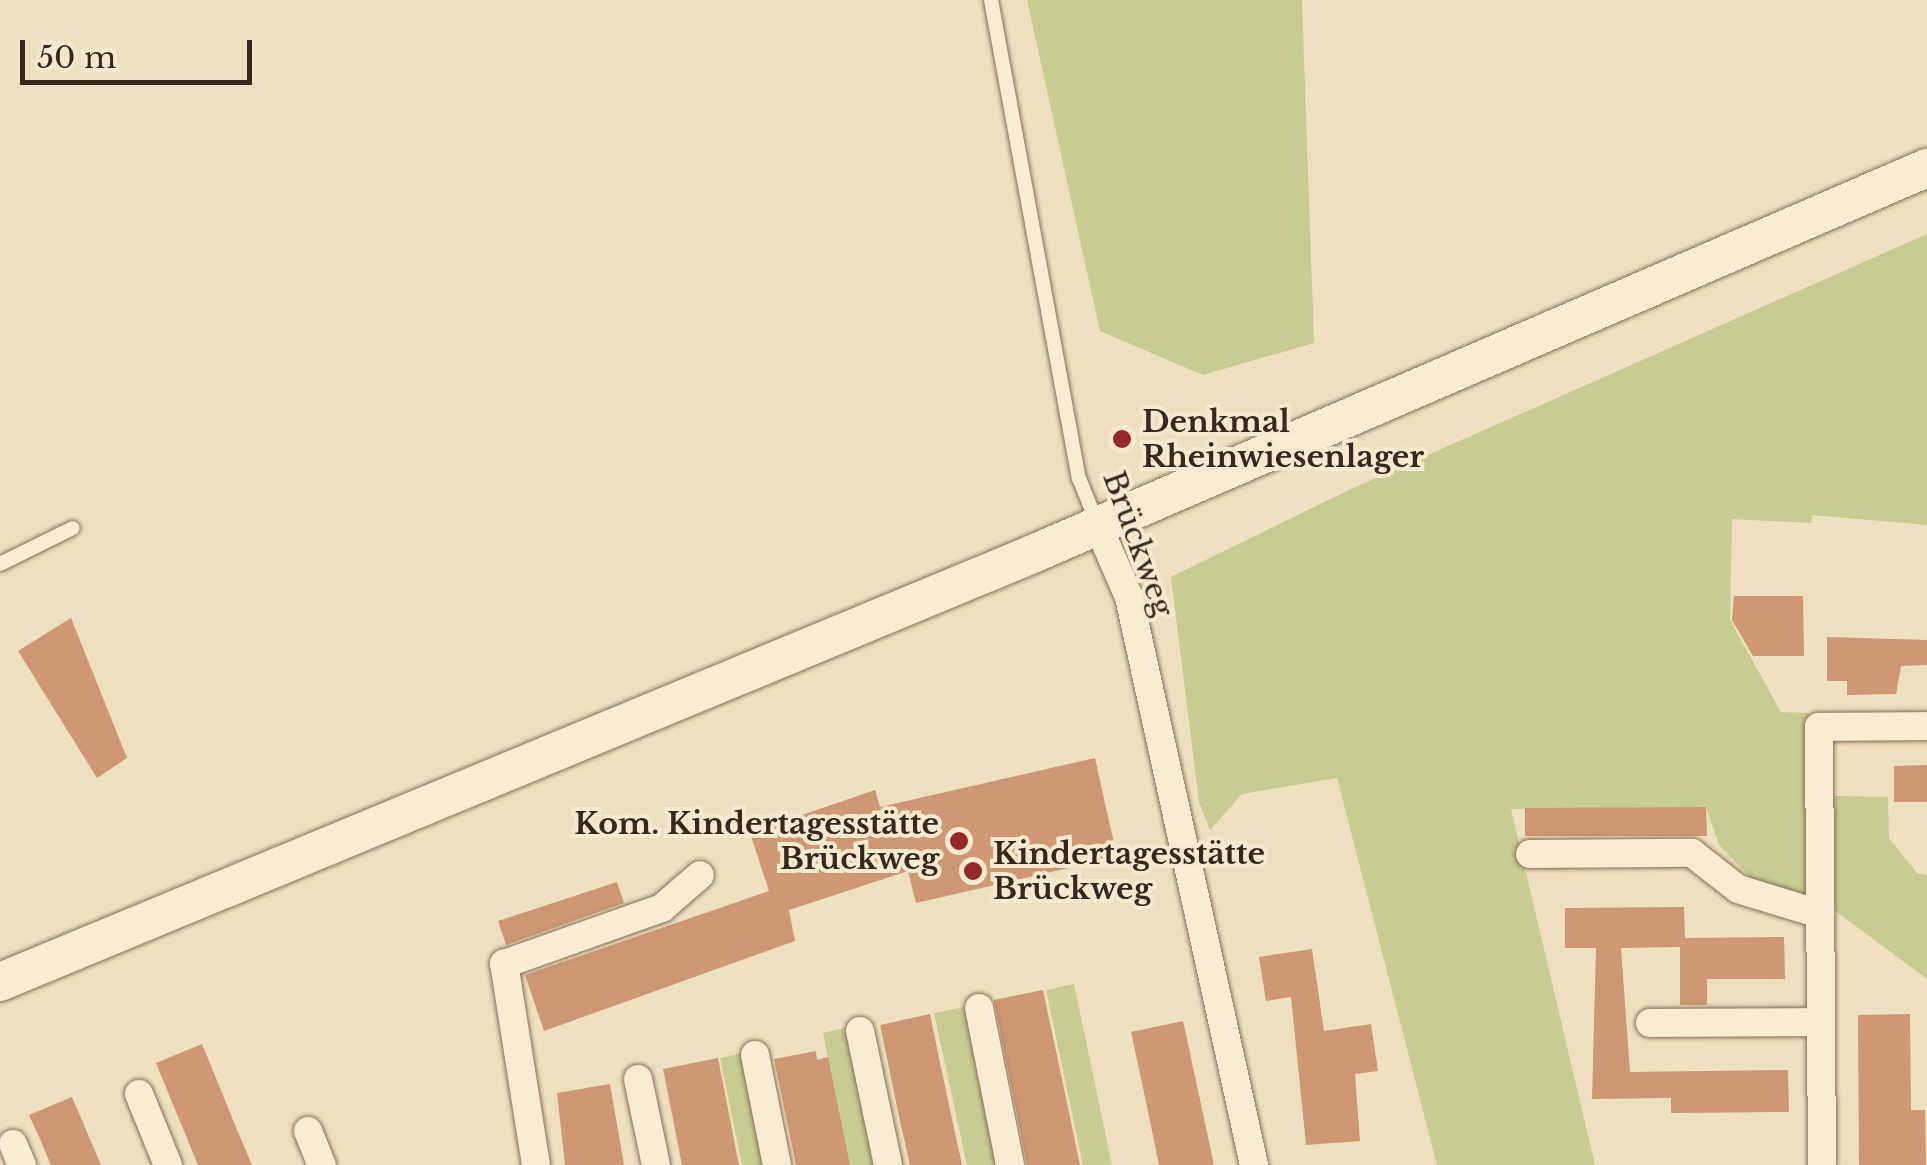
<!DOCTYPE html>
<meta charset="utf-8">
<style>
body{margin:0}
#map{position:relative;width:1927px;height:1165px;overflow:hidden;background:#eee0be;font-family:"Libre Baskerville",serif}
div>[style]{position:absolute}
.green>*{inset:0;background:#c6cc92}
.building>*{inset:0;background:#cd9873}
.roads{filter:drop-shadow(0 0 2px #877057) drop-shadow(0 0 2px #877057)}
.lane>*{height:14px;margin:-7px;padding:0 7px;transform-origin:7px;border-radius:7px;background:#f9edd1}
.street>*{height:28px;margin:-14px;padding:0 14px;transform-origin:14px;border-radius:14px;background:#f9edd1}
.secondary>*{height:38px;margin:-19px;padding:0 19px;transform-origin:19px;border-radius:19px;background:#f9edd1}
.dots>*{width:28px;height:28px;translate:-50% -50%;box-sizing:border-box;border:5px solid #f6eace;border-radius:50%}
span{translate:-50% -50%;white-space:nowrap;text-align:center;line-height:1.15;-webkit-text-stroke:8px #f6eace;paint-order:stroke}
.poi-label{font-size:30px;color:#36281c;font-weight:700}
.left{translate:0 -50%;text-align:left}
.right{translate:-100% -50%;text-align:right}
.street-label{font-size:30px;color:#36281c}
.scale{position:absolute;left:20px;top:40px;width:232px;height:45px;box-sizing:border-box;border:5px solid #36281c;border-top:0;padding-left:12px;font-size:30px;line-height:35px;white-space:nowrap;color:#36281c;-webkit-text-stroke:8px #f6eace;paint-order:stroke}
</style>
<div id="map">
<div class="green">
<i style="clip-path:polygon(1027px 0,1302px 0,1314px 343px,1203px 375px,1100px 331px)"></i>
<i style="clip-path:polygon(1927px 234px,1927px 525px,1812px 515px,1811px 523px,1732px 519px,1730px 620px,1781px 712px,1809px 713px,1807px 896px,1754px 881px,1719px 845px,1706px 807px,1511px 809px,1595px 1165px,1437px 1165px,1337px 778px,1242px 794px,1210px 830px,1199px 802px,1171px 577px,1351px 489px)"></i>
<i style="clip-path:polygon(1833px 796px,1888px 797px,1889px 838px,1917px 873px,1927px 875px,1927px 979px,1834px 910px)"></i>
<i style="clip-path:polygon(1074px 984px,1112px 1165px,1083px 1165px,1046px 990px)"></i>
<i style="clip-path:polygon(970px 1006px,1004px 1165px,967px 1165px,934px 1013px)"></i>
<i style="clip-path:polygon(850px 1027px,878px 1165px,849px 1165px,823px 1033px)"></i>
<i style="clip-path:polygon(749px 1052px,771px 1165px,742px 1165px,720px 1058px)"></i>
</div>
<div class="building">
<i style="clip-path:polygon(1734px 596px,1803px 596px,1804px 656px,1753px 656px,1732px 620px)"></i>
<i style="clip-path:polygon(71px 618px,127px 758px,97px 778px,18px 651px)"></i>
<i style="clip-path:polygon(1827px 637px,1927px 640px,1927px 665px,1901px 666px,1896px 694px,1847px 695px,1847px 681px,1827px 681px)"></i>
<i style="clip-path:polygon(1095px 758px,1117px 857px,916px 903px,908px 871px,789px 910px,795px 941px,544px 1031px,525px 975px,769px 891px,750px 833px,875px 790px,880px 807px)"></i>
<i style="clip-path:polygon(1927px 765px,1927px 802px,1894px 802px,1894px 766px)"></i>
<i style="clip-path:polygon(1706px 807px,1707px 836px,1525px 836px,1525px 808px)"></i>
<i style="clip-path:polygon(617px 882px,624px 903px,506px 945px,498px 921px)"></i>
<i style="clip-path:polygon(1684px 907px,1685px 938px,1784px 937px,1785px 979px,1707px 979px,1707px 1005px,1680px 1005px,1680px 947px,1621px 948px,1630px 1072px,1788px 1070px,1789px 1112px,1671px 1113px,1671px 1098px,1592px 1099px,1596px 948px,1565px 948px,1565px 908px)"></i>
<i style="clip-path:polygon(1312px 949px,1324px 1031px,1371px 1024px,1378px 1071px,1355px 1074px,1360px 1141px,1306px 1145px,1291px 997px,1266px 1001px,1259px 957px)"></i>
<i style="clip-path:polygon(1043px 990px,1066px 1098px,1080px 1165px,1027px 1165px,994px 1000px)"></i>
<i style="clip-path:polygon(930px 1014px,940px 1063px,962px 1165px,910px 1165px,900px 1121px,880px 1025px)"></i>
<i style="clip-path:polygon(1910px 1014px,1911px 1110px,1925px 1110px,1926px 1165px,1859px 1165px,1858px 1015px)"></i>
<i style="clip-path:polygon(1183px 1021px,1190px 1053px,1214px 1165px,1159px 1165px,1145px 1097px,1131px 1032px)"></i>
<i style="clip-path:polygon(202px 1044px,238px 1132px,252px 1165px,198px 1165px,174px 1107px,156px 1063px)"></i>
<i style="clip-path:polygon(816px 1051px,817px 1060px,828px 1057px,850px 1165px,796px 1165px,774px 1059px)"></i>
<i style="clip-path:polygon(718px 1058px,739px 1165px,682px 1165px,663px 1069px)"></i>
<i style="clip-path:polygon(610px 1084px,624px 1165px,565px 1165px,557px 1093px)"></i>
<i style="clip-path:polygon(72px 1097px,81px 1118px,101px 1165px,51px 1165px,39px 1137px,29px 1115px)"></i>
</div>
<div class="roads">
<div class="lane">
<i style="left:991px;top:0;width:486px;rotate:79.6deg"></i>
<i style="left:1079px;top:478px;width:48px;rotate:68.2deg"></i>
<i style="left:0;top:564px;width:81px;rotate:-26.3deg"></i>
</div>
<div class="street">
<i style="left:1098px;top:526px;width:77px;rotate:66.4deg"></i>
<i style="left:1129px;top:597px;width:582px;rotate:77.59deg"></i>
<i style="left:1530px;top:854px;width:162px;rotate:-0.4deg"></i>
<i style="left:1692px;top:853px;width:58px;rotate:38deg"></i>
<i style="left:1738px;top:889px;width:86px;rotate:17deg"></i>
<i style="left:979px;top:1008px;width:160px;rotate:78.8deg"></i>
<i style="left:1650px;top:1023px;width:171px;rotate:-0.3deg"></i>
<i style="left:860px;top:1031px;width:137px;rotate:78.2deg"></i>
<i style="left:755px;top:1055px;width:112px;rotate:78.7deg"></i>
<i style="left:638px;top:1079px;width:88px;rotate:78.2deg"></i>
<i style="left:139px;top:1094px;width:77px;rotate:67.8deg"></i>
<i style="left:308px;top:1131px;width:37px;rotate:68deg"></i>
<i style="left:13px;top:1144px;width:23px;rotate:67deg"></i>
<i style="left:536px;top:1165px;width:204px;rotate:-99deg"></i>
<i style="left:504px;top:964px;width:168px;rotate:-19.5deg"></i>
<i style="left:662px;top:908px;width:50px;rotate:-41deg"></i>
<i style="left:1822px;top:1165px;width:438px;rotate:-90.4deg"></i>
<i style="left:1819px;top:727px;width:108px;rotate:-0.5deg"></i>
</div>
<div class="secondary">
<i style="left:0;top:982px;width:1120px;rotate:-22.51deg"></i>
<i style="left:1035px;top:553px;width:972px;rotate:-23.35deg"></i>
</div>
</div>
<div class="dots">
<i style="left:1122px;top:439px;background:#972627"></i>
<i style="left:959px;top:841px;background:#972627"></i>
<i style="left:973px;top:871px;background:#972627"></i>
</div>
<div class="poi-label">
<span class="left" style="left:1142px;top:439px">Denkmal<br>Rheinwiesenlager</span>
<span class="right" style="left:939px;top:841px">Kom. Kindertagesstätte<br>Brückweg</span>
<span class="left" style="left:993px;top:871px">Kindertagesstätte<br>Brückweg</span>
</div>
<div class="street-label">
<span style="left:1138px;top:544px;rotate:70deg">Brückweg</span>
</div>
<div class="scale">50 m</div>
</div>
